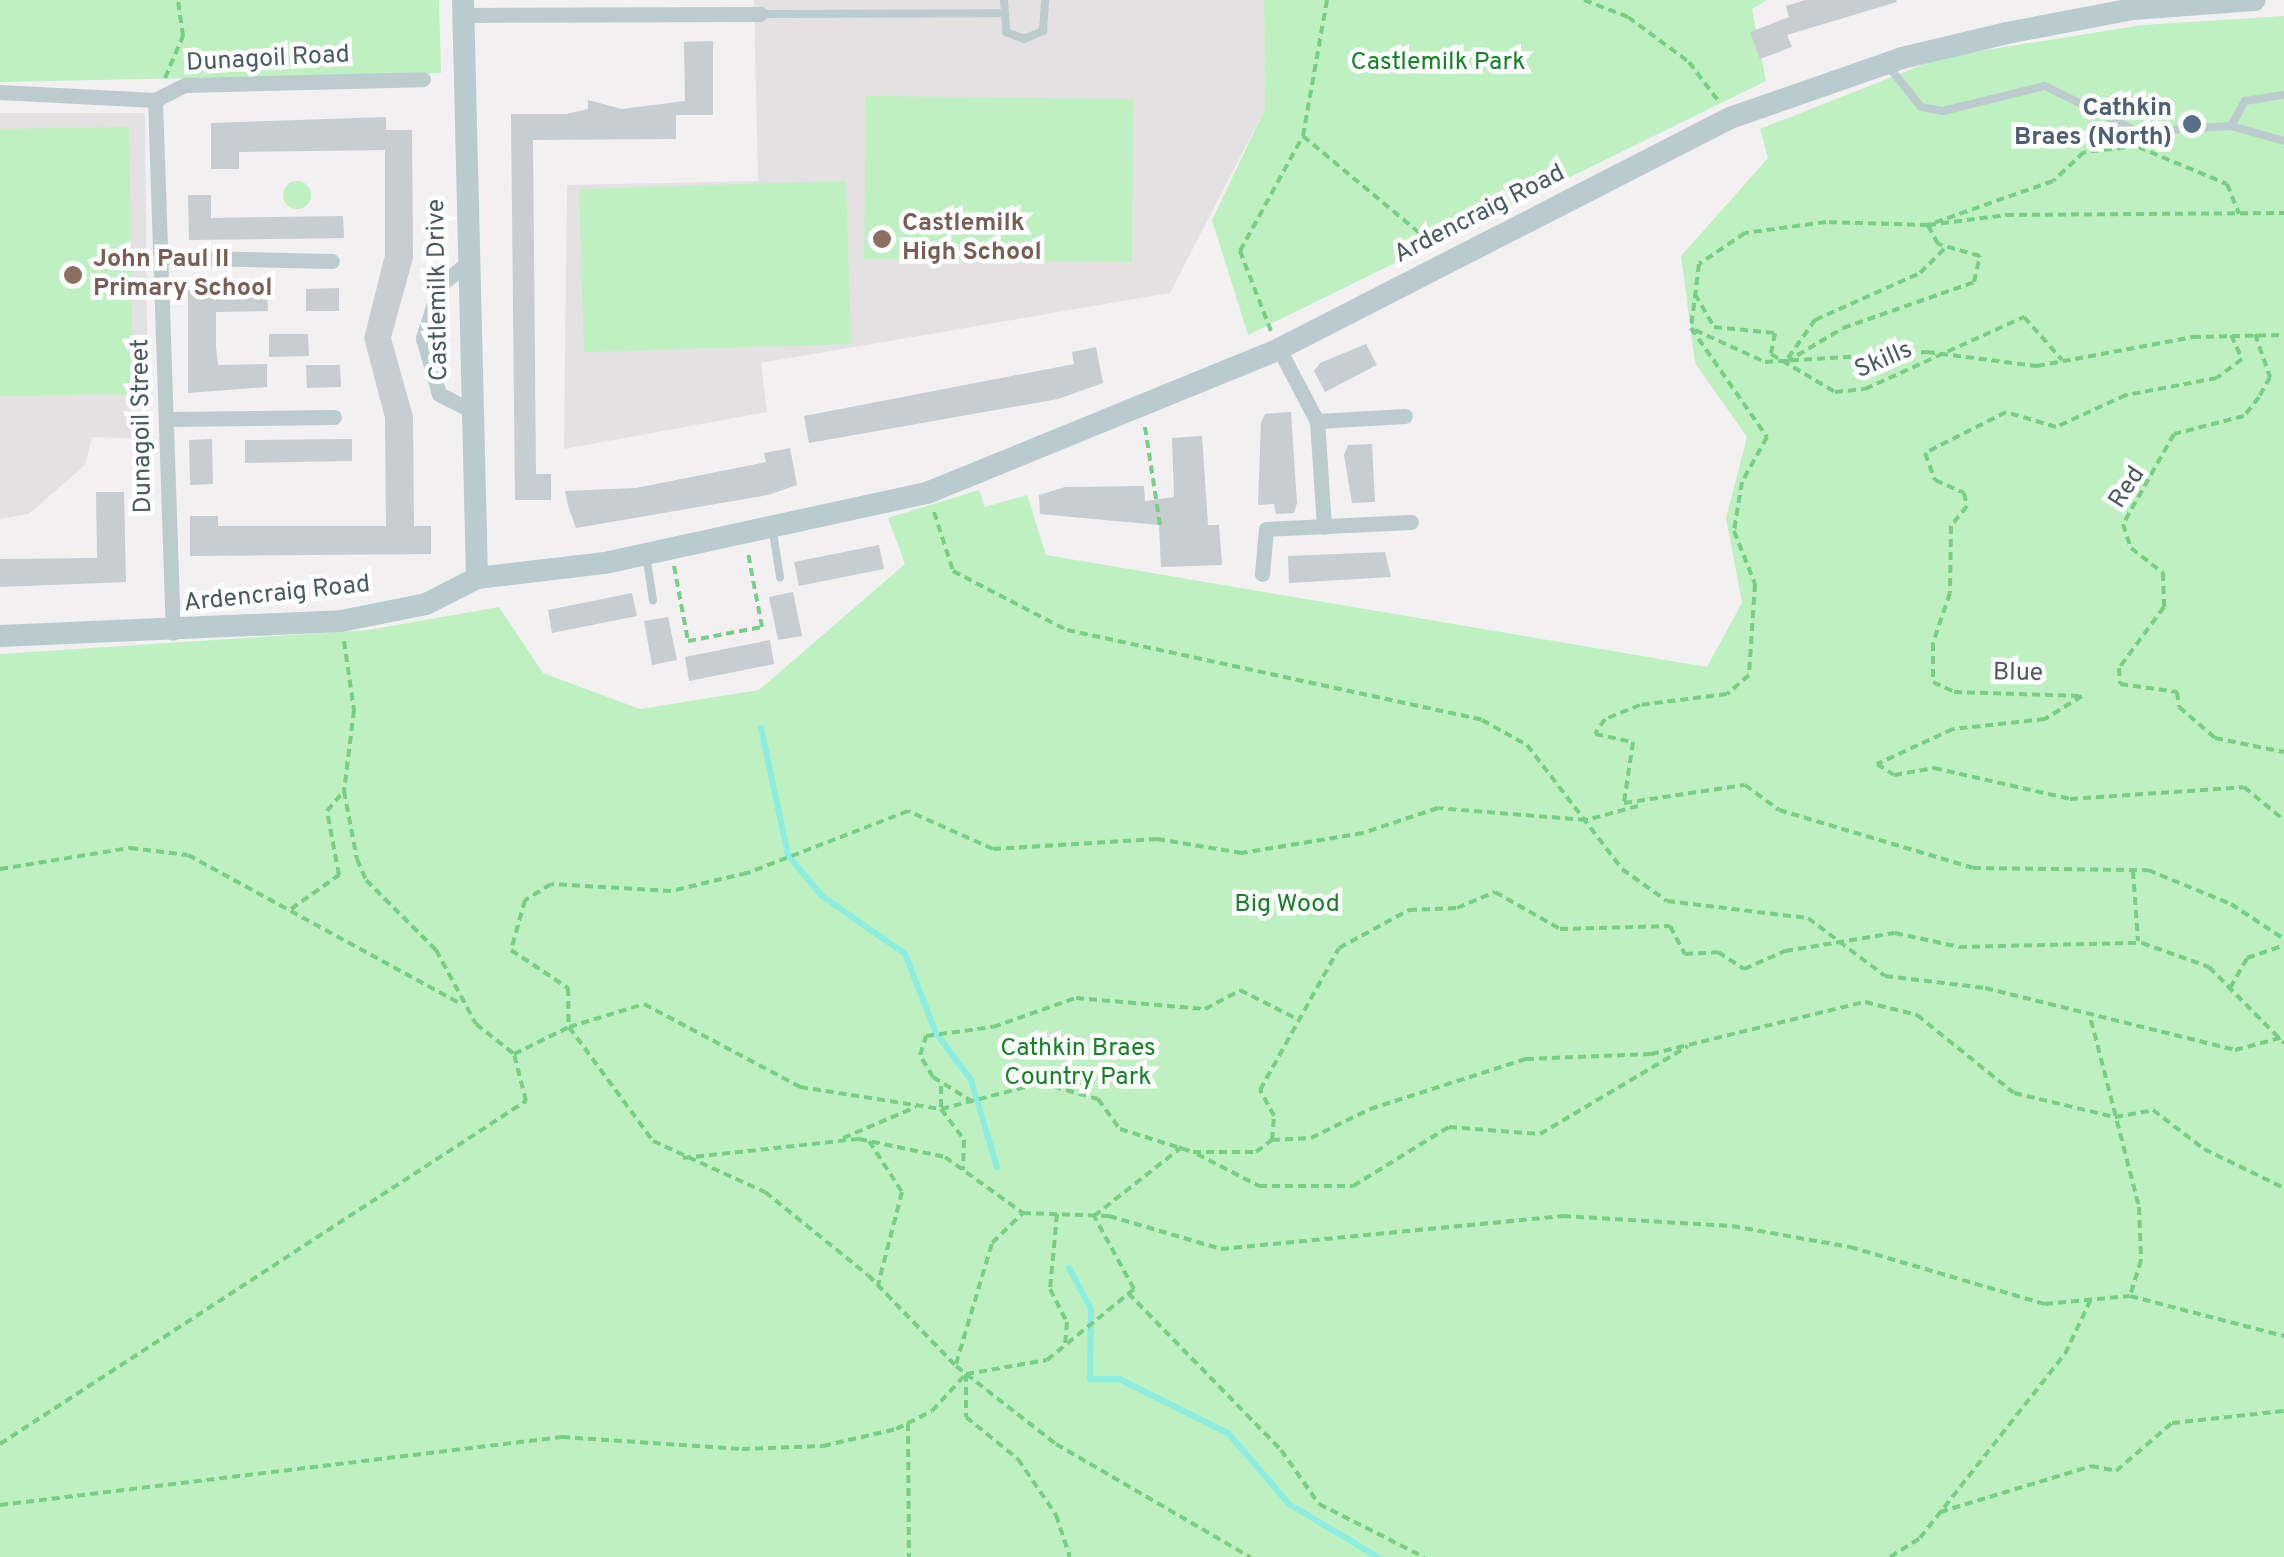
<!DOCTYPE html>
<style>
body{margin:0}
#map{position:relative;width:2284px;height:1557px;overflow:hidden;background:#f3f0f1;font-family:Overpass,sans-serif}
div>[style]{position:absolute}
.education>*{inset:0;background:#e4e1e3}
.green>*{inset:0;background:#bff0c1}
.round{border-radius:50%}
.stream>*{height:6px;margin:-3px;padding:0 3px;transform-origin:3px;border-radius:3px;background:#8ceee1}
.building>*{inset:0;background:#c7cdd0}
.path>*{height:4px;margin-top:-2px;transform-origin:0;background:repeating-linear-gradient(90deg,#76cf85 0 8px,transparent 0 13px)}
.lane>*{height:8px;margin:-4px;padding:0 4px;transform-origin:4px;border-radius:4px;background:#bccbcd}
.street>*{height:15px;margin:-7.5px;padding:0 7.5px;transform-origin:7.5px;border-radius:7.5px;background:#bccbcd}
.secondary>*{height:22px;margin:-11px;padding:0 11px;transform-origin:11px;border-radius:11px;background:#b9cbcf}
.dots>*{width:28px;height:28px;translate:-50% -50%;box-sizing:border-box;border:5px solid #fff;border-radius:50%}
span{translate:-50% -50%;white-space:nowrap;text-align:center;line-height:1.15;-webkit-text-stroke:9px #fff;paint-order:stroke}
.street-label{font-size:25px;color:#485b5e}
.park-label{font-size:25px;color:#168227}
.service-label{font-size:25px;color:#4e5e75;font-weight:700}
.right{translate:-100% -50%;text-align:right}
.education-label{font-size:25px;color:#785e54;font-weight:700}
.left{translate:0 -50%;text-align:left}
</style>
<div id="map">
<div class="education">
<i style="clip-path:polygon(754px 0,1264px 0,1265px 109px,1170px 293px,761px 363px,767px 412px,564px 449px,567px 185px,758px 181px)"></i>
<i style="clip-path:polygon(0 113px,145px 113px,148px 439px,92px 437px,85px 465px,29px 514px,0 519px)"></i>
</div>
<div class="green">
<i style="clip-path:polygon(0 0,439px 0,441px 73px,0 82px)"></i>
<i style="clip-path:polygon(1264px 0,1767px 0,1752px 9px,1766px 81px,1248px 335px,1212px 220px,1265px 109px)"></i>
<i style="clip-path:polygon(2284px 16px,2284px 1557px,0 1557px,0 654px,368px 630px,499px 607px,543px 673px,640px 709px,759px 690px,905px 564px,888px 518px,979px 490px,985px 507px,1027px 495px,1046px 555px,1707px 667px,1742px 603px,1726px 518px,1747px 437px,1695px 363px,1681px 256px,1768px 158px,1760px 129px,1942px 57px,2143px 25px)"></i>
<i style="clip-path:polygon(866px 96px,1133px 99px,1132px 262px,864px 259px)"></i>
<i style="clip-path:polygon(129px 127px,133px 394px,0 396px,0 129px)"></i>
<i class="round" style="left:283px;top:181px;width:28px;height:28px"></i>
<i style="clip-path:polygon(846px 181px,851px 344px,584px 352px,579px 189px)"></i>
</div>
<div class="stream">
<i style="left:761px;top:728px;width:130px;rotate:78deg"></i>
<i style="left:788px;top:855px;width:53px;rotate:50.3deg"></i>
<i style="left:822px;top:896px;width:101px;rotate:34.9deg"></i>
<i style="left:905px;top:954px;width:85px;rotate:68.6deg"></i>
<i style="left:936px;top:1033px;width:59px;rotate:53.3deg"></i>
<i style="left:971px;top:1080px;width:91px;rotate:73.4deg"></i>
<i style="left:1069px;top:1268px;width:47px;rotate:61.8deg"></i>
<i style="left:1091px;top:1309px;width:70px;rotate:90.8deg"></i>
<i style="left:1090px;top:1379px;width:29px"></i>
<i style="left:1119px;top:1379px;width:122px;rotate:26.4deg"></i>
<i style="left:1228px;top:1433px;width:94px;rotate:49.3deg"></i>
<i style="left:1289px;top:1504px;width:104px;rotate:30.8deg"></i>
</div>
<div class="building">
<i style="clip-path:polygon(1805px 0,1896px 0,1897px 2px,1787px 35px,1792px 47px,1760px 59px,1750px 32px,1789px 17px,1786px 6px)"></i>
<i style="clip-path:polygon(713px 41px,713px 115px,676px 115px,676px 139px,533px 140px,536px 474px,551px 474px,551px 500px,515px 500px,511px 114px,566px 114px,588px 109px,588px 100px,622px 109px,685px 101px,684px 42px)"></i>
<i style="clip-path:polygon(386px 117px,386px 130px,412px 130px,413px 258px,391px 338px,413px 416px,414px 526px,431px 526px,431px 554px,190px 556px,190px 516px,218px 516px,218px 526px,386px 526px,385px 418px,364px 338px,385px 255px,385px 150px,239px 152px,239px 169px,211px 169px,211px 123px)"></i>
<i style="clip-path:polygon(188px 195px,211px 195px,211px 218px,343px 216px,344px 238px,189px 240px)"></i>
<i style="clip-path:polygon(188px 287px,267px 288px,268px 311px,216px 312px,216px 347px,218px 365px,267px 364px,267px 387px,188px 393px)"></i>
<i style="clip-path:polygon(339px 288px,339px 311px,306px 311px,306px 289px)"></i>
<i style="clip-path:polygon(269px 334px,308px 334px,309px 356px,269px 357px)"></i>
<i style="clip-path:polygon(1366px 344px,1377px 365px,1325px 392px,1314px 371px,1320px 363px)"></i>
<i style="clip-path:polygon(1096px 347px,1103px 383px,1058px 399px,809px 443px,804px 416px,1074px 364px,1072px 352px)"></i>
<i style="clip-path:polygon(306px 365px,340px 365px,341px 387px,307px 388px)"></i>
<i style="clip-path:polygon(1291px 412px,1297px 503px,1294px 513px,1276px 514px,1274px 504px,1258px 505px,1261px 422px,1265px 414px)"></i>
<i style="clip-path:polygon(1202px 436px,1208px 525px,1219px 525px,1222px 565px,1161px 567px,1159px 525px,1040px 514px,1039px 495px,1065px 487px,1144px 486px,1145px 501px,1174px 497px,1172px 438px)"></i>
<i style="clip-path:polygon(212px 439px,213px 484px,190px 485px,189px 440px)"></i>
<i style="clip-path:polygon(352px 439px,352px 461px,245px 463px,245px 440px)"></i>
<i style="clip-path:polygon(1372px 444px,1375px 502px,1352px 503px,1344px 455px,1348px 445px)"></i>
<i style="clip-path:polygon(790px 448px,797px 485px,768px 495px,576px 528px,568px 506px,565px 491px,636px 488px,766px 462px,764px 453px)"></i>
<i style="clip-path:polygon(96px 492px,124px 492px,126px 582px,0 587px,0 559px,97px 558px)"></i>
<i style="clip-path:polygon(879px 545px,884px 569px,799px 586px,794px 562px)"></i>
<i style="clip-path:polygon(1385px 552px,1391px 577px,1289px 583px,1288px 556px)"></i>
<i style="clip-path:polygon(793px 592px,802px 636px,778px 640px,769px 597px)"></i>
<i style="clip-path:polygon(632px 593px,637px 616px,552px 633px,548px 610px)"></i>
<i style="clip-path:polygon(668px 617px,677px 660px,652px 665px,644px 621px)"></i>
<i style="clip-path:polygon(770px 640px,774px 664px,689px 681px,685px 657px)"></i>
</div>
<div class="path">
<i style="left:1584px;top:0;width:47px;rotate:21.1deg"></i>
<i style="left:1628px;top:17px;width:76px;rotate:36.4deg"></i>
<i style="left:1689px;top:62px;width:50px;rotate:53.1deg"></i>
<i style="left:165px;top:78px;width:46px;rotate:-66.8deg"></i>
<i style="left:183px;top:36px;width:36px;rotate:-98deg"></i>
<i style="left:1303px;top:136px;width:170px;rotate:39.8deg"></i>
<i style="left:2138px;top:146px;width:54px;rotate:173.7deg"></i>
<i style="left:2084px;top:152px;width:42px;rotate:136.9deg"></i>
<i style="left:2053px;top:181px;width:133px;rotate:160.6deg"></i>
<i style="left:1928px;top:225px;width:102px;rotate:-178.3deg"></i>
<i style="left:1826px;top:222px;width:82px;rotate:172.3deg"></i>
<i style="left:1745px;top:233px;width:55px;rotate:146deg"></i>
<i style="left:1699px;top:264px;width:64px;rotate:97.1deg"></i>
<i style="left:1691px;top:328px;width:133px;rotate:55.1deg"></i>
<i style="left:1767px;top:437px;width:51px;rotate:119.1deg"></i>
<i style="left:1742px;top:482px;width:50px;rotate:99.3deg"></i>
<i style="left:1734px;top:531px;width:57px;rotate:68.4deg"></i>
<i style="left:1755px;top:584px;width:91px;rotate:93.8deg"></i>
<i style="left:1749px;top:675px;width:29px;rotate:139deg"></i>
<i style="left:1727px;top:694px;width:88px;rotate:172.8deg"></i>
<i style="left:1640px;top:705px;width:38px;rotate:158deg"></i>
<i style="left:1605px;top:719px;width:18px;rotate:124deg"></i>
<i style="left:1595px;top:734px;width:39px;rotate:12deg"></i>
<i style="left:1633px;top:742px;width:62px;rotate:98.4deg"></i>
<i style="left:1624px;top:803px;width:122px;rotate:-8.5deg"></i>
<i style="left:1745px;top:785px;width:42px;rotate:36.3deg"></i>
<i style="left:1779px;top:810px;width:202px;rotate:16.6deg"></i>
<i style="left:1973px;top:868px;width:175px;rotate:0.7deg"></i>
<i style="left:2148px;top:870px;width:90px;rotate:22.3deg"></i>
<i style="left:2231px;top:904px;width:64px;rotate:33.4deg"></i>
<i style="left:2138px;top:147px;width:96px;rotate:22.6deg"></i>
<i style="left:2227px;top:184px;width:32px;rotate:68deg"></i>
<i style="left:1695px;top:294px;width:38px;rotate:60deg"></i>
<i style="left:1714px;top:327px;width:61px;rotate:5.6deg"></i>
<i style="left:1775px;top:333px;width:21px;rotate:101deg"></i>
<i style="left:1771px;top:354px;width:74px;rotate:30.7deg"></i>
<i style="left:1835px;top:392px;width:30px;rotate:-6deg"></i>
<i style="left:1865px;top:389px;width:175px;rotate:-24.4deg"></i>
<i style="left:2024px;top:317px;width:57px;rotate:48.5deg"></i>
<i style="left:1695px;top:330px;width:77px;rotate:24.6deg"></i>
<i style="left:1765px;top:362px;width:162px;rotate:-3.5deg"></i>
<i style="left:1927px;top:352px;width:111px;rotate:7.3deg"></i>
<i style="left:2037px;top:366px;width:159px;rotate:-10.5deg"></i>
<i style="left:2193px;top:337px;width:91px;rotate:-1.3deg"></i>
<i style="left:1271px;top:331px;width:86px;rotate:-111.2deg"></i>
<i style="left:1240px;top:251px;width:131px;rotate:-61.3deg"></i>
<i style="left:1303px;top:136px;width:138px;rotate:-80deg"></i>
<i style="left:2255px;top:334px;width:46px;rotate:70.8deg"></i>
<i style="left:2270px;top:377px;width:23px;rotate:119deg"></i>
<i style="left:2259px;top:397px;width:24px;rotate:128deg"></i>
<i style="left:2244px;top:416px;width:72px;rotate:165.6deg"></i>
<i style="left:2174px;top:434px;width:103px;rotate:119.5deg"></i>
<i style="left:2123px;top:524px;width:25px;rotate:72deg"></i>
<i style="left:2131px;top:548px;width:41px;rotate:38deg"></i>
<i style="left:2163px;top:573px;width:34px;rotate:88deg"></i>
<i style="left:2164px;top:607px;width:76px;rotate:126.4deg"></i>
<i style="left:2119px;top:668px;width:16px;rotate:86deg"></i>
<i style="left:2120px;top:684px;width:58px;rotate:8deg"></i>
<i style="left:2177px;top:692px;width:15px;rotate:82deg"></i>
<i style="left:2179px;top:707px;width:48px;rotate:40.7deg"></i>
<i style="left:2215px;top:738px;width:70px;rotate:11.5deg"></i>
<i style="left:2231px;top:335px;width:26px;rotate:65deg"></i>
<i style="left:2242px;top:359px;width:31px;rotate:143deg"></i>
<i style="left:2217px;top:378px;width:93px;rotate:169.4deg"></i>
<i style="left:2126px;top:395px;width:77px;rotate:155.4deg"></i>
<i style="left:2056px;top:427px;width:52px;rotate:-163.3deg"></i>
<i style="left:2006px;top:412px;width:91px;rotate:153.2deg"></i>
<i style="left:1925px;top:453px;width:29px;rotate:70deg"></i>
<i style="left:1935px;top:480px;width:32px;rotate:24deg"></i>
<i style="left:1964px;top:493px;width:13px;rotate:77deg"></i>
<i style="left:1967px;top:506px;width:26px;rotate:129deg"></i>
<i style="left:1951px;top:526px;width:67px;rotate:90.9deg"></i>
<i style="left:1950px;top:593px;width:53px;rotate:108.8deg"></i>
<i style="left:1933px;top:643px;width:39px;rotate:90deg"></i>
<i style="left:1933px;top:682px;width:23px;rotate:25deg"></i>
<i style="left:1954px;top:692px;width:128px;rotate:1.8deg"></i>
<i style="left:2082px;top:696px;width:44px;rotate:148.1deg"></i>
<i style="left:2045px;top:719px;width:93px;rotate:173.8deg"></i>
<i style="left:1953px;top:729px;width:84px;rotate:155.3deg"></i>
<i style="left:1877px;top:764px;width:20px;rotate:33deg"></i>
<i style="left:1894px;top:775px;width:41px;rotate:-9.9deg"></i>
<i style="left:1934px;top:768px;width:139px;rotate:12.8deg"></i>
<i style="left:2070px;top:799px;width:174px;rotate:-3.9deg"></i>
<i style="left:2244px;top:787px;width:52px;rotate:39.5deg"></i>
<i style="left:1788px;top:358px;width:47px;rotate:-54.6deg"></i>
<i style="left:1815px;top:320px;width:115px;rotate:-24.1deg"></i>
<i style="left:1920px;top:273px;width:34px;rotate:-45deg"></i>
<i style="left:1786px;top:362px;width:66px;rotate:-30.8deg"></i>
<i style="left:1843px;top:328px;width:139px;rotate:-19.3deg"></i>
<i style="left:1974px;top:282px;width:27px;rotate:-77deg"></i>
<i style="left:1980px;top:256px;width:44px;rotate:-164.1deg"></i>
<i style="left:1938px;top:244px;width:21px;rotate:-118deg"></i>
<i style="left:1928px;top:225px;width:79px;rotate:-7.3deg"></i>
<i style="left:2006px;top:215px;width:278px;rotate:-0.4deg"></i>
<i style="left:1145px;top:427px;width:99px;rotate:81.3deg"></i>
<i style="left:934px;top:512px;width:62px;rotate:72.1deg"></i>
<i style="left:953px;top:571px;width:128px;rotate:27.4deg"></i>
<i style="left:1067px;top:630px;width:425px;rotate:12.2deg"></i>
<i style="left:1482px;top:720px;width:51px;rotate:29.1deg"></i>
<i style="left:1527px;top:745px;width:156px;rotate:52.5deg"></i>
<i style="left:1622px;top:869px;width:55px;rotate:35.4deg"></i>
<i style="left:1667px;top:901px;width:142px;rotate:6.9deg"></i>
<i style="left:1808px;top:918px;width:96px;rotate:37deg"></i>
<i style="left:1885px;top:976px;width:101px;rotate:6.8deg"></i>
<i style="left:1985px;top:988px;width:258px;rotate:13.9deg"></i>
<i style="left:2235px;top:1050px;width:51px;rotate:-14.9deg"></i>
<i style="left:674px;top:566px;width:76px;rotate:79.4deg"></i>
<i style="left:688px;top:641px;width:75px;rotate:-10.7deg"></i>
<i style="left:762px;top:627px;width:75px;rotate:-100.7deg"></i>
<i style="left:344px;top:641px;width:70px;rotate:81.8deg"></i>
<i style="left:354px;top:710px;width:82px;rotate:97deg"></i>
<i style="left:344px;top:791px;width:69px;rotate:79.2deg"></i>
<i style="left:357px;top:859px;width:23px;rotate:67deg"></i>
<i style="left:366px;top:880px;width:99px;rotate:45deg"></i>
<i style="left:436px;top:950px;width:84px;rotate:61.6deg"></i>
<i style="left:476px;top:1024px;width:48px;rotate:38.3deg"></i>
<i style="left:514px;top:1054px;width:61px;rotate:-26.1deg"></i>
<i style="left:569px;top:1027px;width:142px;rotate:53.6deg"></i>
<i style="left:653px;top:1141px;width:123px;rotate:24.5deg"></i>
<i style="left:765px;top:1192px;width:132px;rotate:38.9deg"></i>
<i style="left:868px;top:1275px;width:127px;rotate:46deg"></i>
<i style="left:956px;top:1366px;width:127px;rotate:38deg"></i>
<i style="left:1056px;top:1444px;width:225px;rotate:30.2deg"></i>
<i style="left:1638px;top:806px;width:54px;rotate:164.9deg"></i>
<i style="left:1586px;top:820px;width:148px;rotate:-175.4deg"></i>
<i style="left:1438px;top:808px;width:79px;rotate:161.6deg"></i>
<i style="left:1363px;top:833px;width:123px;rotate:170.6deg"></i>
<i style="left:1242px;top:853px;width:86px;rotate:-170.6deg"></i>
<i style="left:1157px;top:839px;width:164px;rotate:176.5deg"></i>
<i style="left:993px;top:849px;width:93px;rotate:-155.9deg"></i>
<i style="left:908px;top:811px;width:173px;rotate:158.9deg"></i>
<i style="left:747px;top:873px;width:78px;rotate:166.7deg"></i>
<i style="left:671px;top:891px;width:120px;rotate:-176.7deg"></i>
<i style="left:551px;top:884px;width:31px;rotate:148deg"></i>
<i style="left:525px;top:900px;width:52px;rotate:105.6deg"></i>
<i style="left:511px;top:950px;width:69px;rotate:33.7deg"></i>
<i style="left:568px;top:988px;width:39px;rotate:89deg"></i>
<i style="left:569px;top:1027px;width:78px;rotate:-17deg"></i>
<i style="left:644px;top:1004px;width:177px;rotate:28deg"></i>
<i style="left:800px;top:1087px;width:143px;rotate:8.9deg"></i>
<i style="left:941px;top:1109px;width:103px;rotate:-14.6deg"></i>
<i style="left:1041px;top:1083px;width:59px;rotate:15.7deg"></i>
<i style="left:1098px;top:1099px;width:37px;rotate:54deg"></i>
<i style="left:1120px;top:1129px;width:77px;rotate:17.5deg"></i>
<i style="left:1193px;top:1152px;width:63px"></i>
<i style="left:1256px;top:1152px;width:20px;rotate:-37deg"></i>
<i style="left:1272px;top:1140px;width:39px;rotate:-3deg"></i>
<i style="left:1311px;top:1138px;width:66px;rotate:-26.2deg"></i>
<i style="left:1370px;top:1109px;width:164px;rotate:-17.8deg"></i>
<i style="left:1526px;top:1059px;width:125px;rotate:-2.3deg"></i>
<i style="left:1651px;top:1054px;width:220px;rotate:-13.7deg"></i>
<i style="left:1865px;top:1002px;width:54px;rotate:14deg"></i>
<i style="left:1917px;top:1015px;width:124px;rotate:38.8deg"></i>
<i style="left:2014px;top:1093px;width:104px;rotate:13.4deg"></i>
<i style="left:2115px;top:1117px;width:39px;rotate:-10deg"></i>
<i style="left:2153px;top:1110px;width:64px;rotate:37.4deg"></i>
<i style="left:2204px;top:1149px;width:89px;rotate:26deg"></i>
<i style="left:0;top:869px;width:132px;rotate:-9.2deg"></i>
<i style="left:130px;top:848px;width:58px;rotate:6.9deg"></i>
<i style="left:188px;top:855px;width:310px;rotate:28.6deg"></i>
<i style="left:2133px;top:871px;width:70px;rotate:85.9deg"></i>
<i style="left:291px;top:909px;width:59px;rotate:-35.3deg"></i>
<i style="left:339px;top:875px;width:65px;rotate:-100.6deg"></i>
<i style="left:327px;top:811px;width:26px;rotate:-50deg"></i>
<i style="left:2230px;top:988px;width:34px;rotate:-60deg"></i>
<i style="left:2247px;top:958px;width:39px;rotate:-19deg"></i>
<i style="left:2091px;top:1020px;width:193px;rotate:75.6deg"></i>
<i style="left:2139px;top:1207px;width:53px;rotate:87.8deg"></i>
<i style="left:2141px;top:1260px;width:38px;rotate:107deg"></i>
<i style="left:941px;top:1086px;width:23px;rotate:90deg"></i>
<i style="left:941px;top:1109px;width:39px;rotate:53deg"></i>
<i style="left:964px;top:1140px;width:30px;rotate:92deg"></i>
<i style="left:973px;top:1102px;width:47px;rotate:-148deg"></i>
<i style="left:933px;top:1077px;width:26px;rotate:-121deg"></i>
<i style="left:920px;top:1055px;width:20px;rotate:-72deg"></i>
<i style="left:926px;top:1036px;width:68px;rotate:-7.7deg"></i>
<i style="left:993px;top:1027px;width:88px;rotate:-19.3deg"></i>
<i style="left:1076px;top:998px;width:129px;rotate:4.9deg"></i>
<i style="left:1205px;top:1009px;width:40px;rotate:-28deg"></i>
<i style="left:1240px;top:990px;width:68px;rotate:26.9deg"></i>
<i style="left:843px;top:1138px;width:79px;rotate:-23deg"></i>
<i style="left:1272px;top:1140px;width:24px;rotate:-85deg"></i>
<i style="left:1274px;top:1116px;width:30px;rotate:-118deg"></i>
<i style="left:1260px;top:1090px;width:162px;rotate:-60.9deg"></i>
<i style="left:1339px;top:948px;width:80px;rotate:-28.5deg"></i>
<i style="left:1409px;top:910px;width:48px;rotate:-2.4deg"></i>
<i style="left:1457px;top:908px;width:41px;rotate:-22.8deg"></i>
<i style="left:1495px;top:892px;width:75px;rotate:29.6deg"></i>
<i style="left:1560px;top:929px;width:110px;rotate:-1.6deg"></i>
<i style="left:1670px;top:926px;width:32px;rotate:62deg"></i>
<i style="left:1685px;top:954px;width:33px;rotate:-3deg"></i>
<i style="left:1718px;top:952px;width:31px;rotate:33deg"></i>
<i style="left:1744px;top:969px;width:45px;rotate:-23.7deg"></i>
<i style="left:1785px;top:951px;width:111px;rotate:-9.3deg"></i>
<i style="left:1895px;top:933px;width:66px;rotate:12.3deg"></i>
<i style="left:1959px;top:947px;width:183px;rotate:-1.3deg"></i>
<i style="left:2142px;top:943px;width:71px;rotate:19.7deg"></i>
<i style="left:2209px;top:967px;width:107px;rotate:45.4deg"></i>
<i style="left:869px;top:1141px;width:61px;rotate:57.1deg"></i>
<i style="left:902px;top:1192px;width:96px;rotate:104.5deg"></i>
<i style="left:1197px;top:1154px;width:70px;rotate:27.3deg"></i>
<i style="left:1259px;top:1186px;width:94px"></i>
<i style="left:1353px;top:1186px;width:113px;rotate:-31.6deg"></i>
<i style="left:1449px;top:1127px;width:91px;rotate:4.4deg"></i>
<i style="left:1540px;top:1134px;width:172px;rotate:-30.7deg"></i>
<i style="left:683px;top:1158px;width:177px;rotate:-6.2deg"></i>
<i style="left:859px;top:1139px;width:88px;rotate:11.8deg"></i>
<i style="left:945px;top:1157px;width:96px;rotate:35.7deg"></i>
<i style="left:1023px;top:1213px;width:86px;rotate:2deg"></i>
<i style="left:1109px;top:1216px;width:117px;rotate:16.4deg"></i>
<i style="left:1221px;top:1249px;width:344px;rotate:-5.5deg"></i>
<i style="left:1563px;top:1216px;width:169px;rotate:3.4deg"></i>
<i style="left:1732px;top:1226px;width:120px;rotate:10.1deg"></i>
<i style="left:1850px;top:1247px;width:203px;rotate:16.3deg"></i>
<i style="left:2045px;top:1304px;width:85px;rotate:-5.4deg"></i>
<i style="left:2130px;top:1296px;width:159px;rotate:14.6deg"></i>
<i style="left:1057px;top:1214px;width:75px;rotate:95.3deg"></i>
<i style="left:1050px;top:1289px;width:37px;rotate:63deg"></i>
<i style="left:1067px;top:1322px;width:22px;rotate:95deg"></i>
<i style="left:1128px;top:1293px;width:219px;rotate:45.7deg"></i>
<i style="left:1281px;top:1450px;width:66px;rotate:54.9deg"></i>
<i style="left:1319px;top:1504px;width:118px;rotate:26.8deg"></i>
<i style="left:956px;top:1364px;width:126px;rotate:-73.4deg"></i>
<i style="left:992px;top:1243px;width:43px;rotate:-44.1deg"></i>
<i style="left:966px;top:1374px;width:43px;rotate:90deg"></i>
<i style="left:966px;top:1417px;width:67px;rotate:38.9deg"></i>
<i style="left:1018px;top:1459px;width:68px;rotate:55.8deg"></i>
<i style="left:1056px;top:1515px;width:44px;rotate:71.6deg"></i>
<i style="left:908px;top:1423px;width:134px;rotate:89.6deg"></i>
<i style="left:0;top:1444px;width:628px;rotate:-33.11deg"></i>
<i style="left:526px;top:1101px;width:49px;rotate:-104.3deg"></i>
<i style="left:0;top:1505px;width:566px;rotate:-6.9deg"></i>
<i style="left:562px;top:1437px;width:180px;rotate:3.8deg"></i>
<i style="left:742px;top:1449px;width:81px;rotate:-2.1deg"></i>
<i style="left:823px;top:1446px;width:75px;rotate:-13.1deg"></i>
<i style="left:896px;top:1429px;width:40px;rotate:-26.6deg"></i>
<i style="left:932px;top:1411px;width:50px;rotate:-47.4deg"></i>
<i style="left:966px;top:1374px;width:82px;rotate:-9.8deg"></i>
<i style="left:1047px;top:1360px;width:112px;rotate:-39.2deg"></i>
<i style="left:1134px;top:1289px;width:83px;rotate:-118.7deg"></i>
<i style="left:1094px;top:1216px;width:113px;rotate:-38.2deg"></i>
<i style="left:1940px;top:1512px;width:158px;rotate:-16.9deg"></i>
<i style="left:2091px;top:1466px;width:25px;rotate:11deg"></i>
<i style="left:2116px;top:1471px;width:74px;rotate:-40.6deg"></i>
<i style="left:2172px;top:1423px;width:113px;rotate:-6.1deg"></i>
<i style="left:1890px;top:1557px;width:36px;rotate:-32deg"></i>
<i style="left:1920px;top:1538px;width:234px;rotate:-51.8deg"></i>
<i style="left:2065px;top:1354px;width:61px;rotate:-64.7deg"></i>
</div>
<div class="lane">
<i style="left:1004px;top:0;width:32px;rotate:86deg"></i>
<i style="left:1006px;top:32px;width:19px;rotate:21deg"></i>
<i style="left:1024px;top:39px;width:21px;rotate:-23deg"></i>
<i style="left:1043px;top:31px;width:31px;rotate:-86deg"></i>
<i style="left:760px;top:14px;width:238px;rotate:-0.2deg"></i>
<i style="left:1889px;top:67px;width:51px;rotate:51.3deg"></i>
<i style="left:1921px;top:107px;width:22px;rotate:10deg"></i>
<i style="left:1943px;top:111px;width:105px;rotate:-13.8deg"></i>
<i style="left:2045px;top:86px;width:104px;rotate:26.3deg"></i>
<i style="left:2138px;top:132px;width:93px;rotate:-3.7deg"></i>
<i style="left:2231px;top:126px;width:55px;rotate:15.8deg"></i>
<i style="left:2231px;top:126px;width:29px;rotate:-61deg"></i>
<i style="left:2245px;top:101px;width:39px;rotate:-9deg"></i>
<i style="left:773px;top:532px;width:46px;rotate:81.2deg"></i>
<i style="left:646px;top:555px;width:46px;rotate:81.2deg"></i>
</div>
<div class="street">
<i style="left:464px;top:15px;width:296px;rotate:-0.2deg"></i>
<i style="left:0;top:92px;width:155px;rotate:3deg"></i>
<i style="left:155px;top:100px;width:533px;rotate:88.07deg"></i>
<i style="left:155px;top:100px;width:34px;rotate:-27deg"></i>
<i style="left:185px;top:85px;width:238px;rotate:-1.4deg"></i>
<i style="left:164px;top:257px;width:168px;rotate:1.4deg"></i>
<i style="left:465px;top:265px;width:32px;rotate:141deg"></i>
<i style="left:440px;top:285px;width:56px;rotate:107.8deg"></i>
<i style="left:423px;top:338px;width:58px;rotate:74.1deg"></i>
<i style="left:439px;top:394px;width:33px;rotate:27deg"></i>
<i style="left:1279px;top:349px;width:81px;rotate:62.2deg"></i>
<i style="left:1317px;top:421px;width:106px;rotate:86.2deg"></i>
<i style="left:167px;top:419px;width:167px;rotate:-0.7deg"></i>
<i style="left:1317px;top:421px;width:88px;rotate:-3.3deg"></i>
<i style="left:1262px;top:574px;width:45px;rotate:-84.9deg"></i>
<i style="left:1266px;top:529px;width:145px;rotate:-2.8deg"></i>
</div>
<div class="secondary">
<i style="left:463px;top:0;width:578px;rotate:88.61deg"></i>
<i style="left:0;top:636px;width:341px;rotate:-2.5deg"></i>
<i style="left:341px;top:621px;width:87px;rotate:-11.3deg"></i>
<i style="left:426px;top:604px;width:57px;rotate:-27deg"></i>
<i style="left:477px;top:578px;width:129px;rotate:-6.7deg"></i>
<i style="left:605px;top:563px;width:330px;rotate:-12.3deg"></i>
<i style="left:927px;top:493px;width:380px;rotate:-22.2deg"></i>
<i style="left:1279px;top:349px;width:507px;rotate:-27.12deg"></i>
<i style="left:1730px;top:118px;width:182px;rotate:-19.2deg"></i>
<i style="left:1902px;top:58px;width:108px;rotate:-13.4deg"></i>
<i style="left:2007px;top:33px;width:128px;rotate:-10.8deg"></i>
<i style="left:2133px;top:9px;width:122px;rotate:-4.2deg"></i>
</div>
<div class="dots">
<i style="left:2192px;top:124px;background:#5c6f8a"></i>
<i style="left:882px;top:239px;background:#8d6e63"></i>
<i style="left:73px;top:275px;background:#8d6e63"></i>
</div>
<div class="street-label">
<span style="left:268px;top:60px;rotate:-3deg">Dunagoil Road</span>
<span style="left:1480px;top:215px;rotate:-27deg">Ardencraig Road</span>
<span style="left:439px;top:290px;rotate:-91deg">Castlemilk Drive</span>
<span style="left:1884px;top:361px;rotate:-23deg">Skills</span>
<span style="left:143px;top:426px;rotate:-91deg">Dunagoil Street</span>
<span style="left:2128px;top:488px;rotate:-57deg">Red</span>
<span style="left:277px;top:595px;rotate:-6deg">Ardencraig Road</span>
<span style="left:2018px;top:674px;rotate:1deg">Blue</span>
</div>
<div class="park-label">
<span style="left:1438px;top:63px">Castlemilk Park</span>
<span style="left:1287px;top:905px">Big Wood</span>
<span style="left:1078px;top:1064px">Cathkin Braes<br>Country Park</span>
</div>
<div class="service-label">
<span class="right" style="left:2172px;top:124px">Cathkin<br>Braes (North)</span>
</div>
<div class="education-label">
<span class="left" style="left:902px;top:239px">Castlemilk<br>High School</span>
<span class="left" style="left:93px;top:275px">John Paul II<br>Primary School</span>
</div>
</div>
